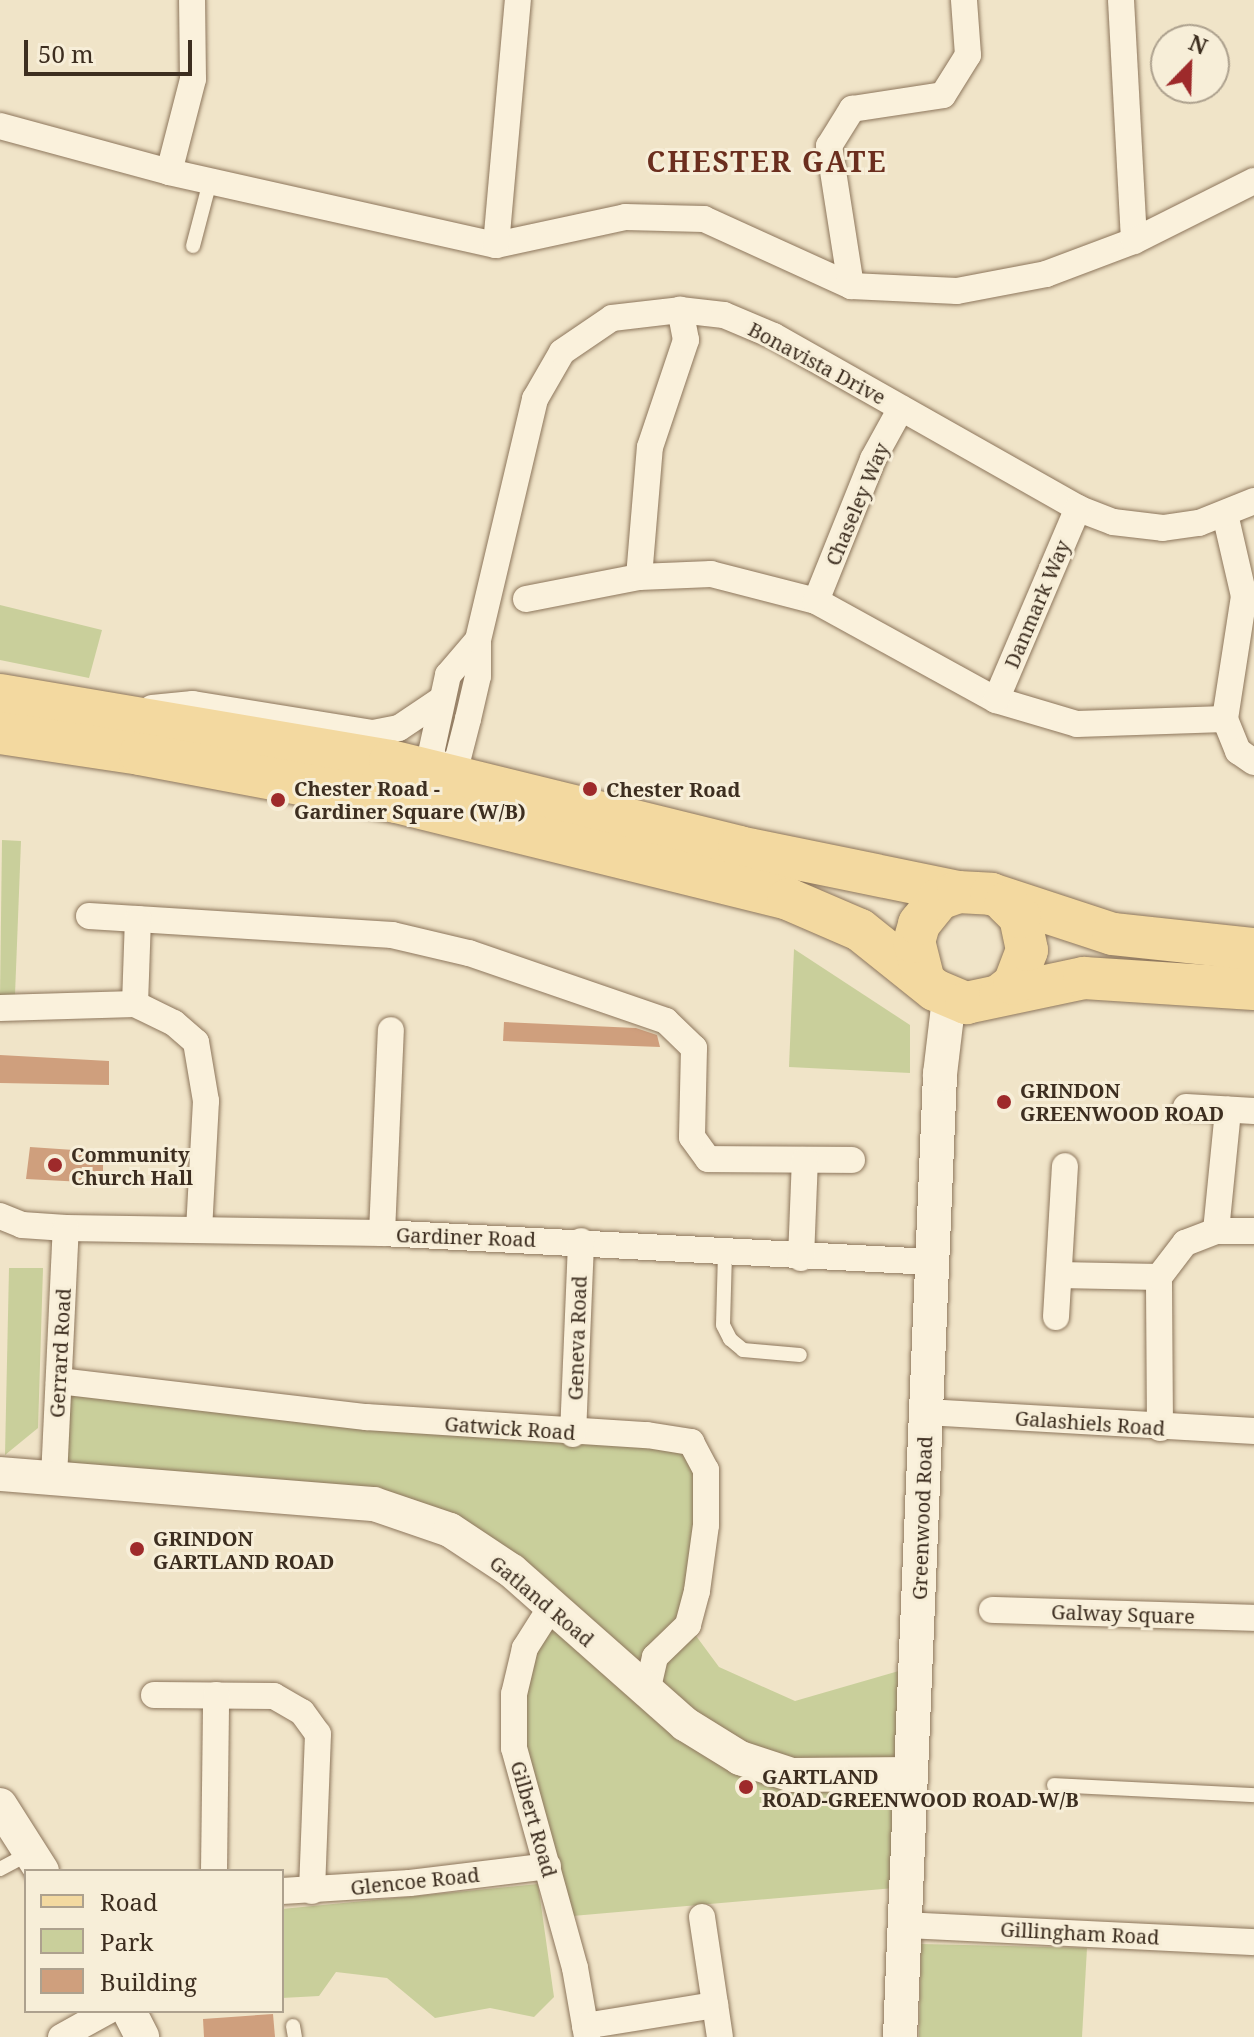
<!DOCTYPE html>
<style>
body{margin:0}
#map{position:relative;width:1254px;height:2037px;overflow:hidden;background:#f0e4c8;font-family:"Noto Serif",serif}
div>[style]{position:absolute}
.green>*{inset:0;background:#c9cf9b}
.building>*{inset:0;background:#cf9f7d}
.roads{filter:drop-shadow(0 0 2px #8d765c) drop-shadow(0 0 2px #8d765c)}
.service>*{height:14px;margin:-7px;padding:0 7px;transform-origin:7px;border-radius:7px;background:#faf1dc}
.minor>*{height:26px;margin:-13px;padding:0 13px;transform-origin:13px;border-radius:13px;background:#faf1dc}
.tertiary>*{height:34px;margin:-17px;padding:0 17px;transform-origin:17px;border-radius:17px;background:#faf1dc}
.primary>*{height:42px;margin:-21px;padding:0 21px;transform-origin:21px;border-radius:21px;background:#f3d9a0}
.dots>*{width:22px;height:22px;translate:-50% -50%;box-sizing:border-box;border:4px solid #f7eed8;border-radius:50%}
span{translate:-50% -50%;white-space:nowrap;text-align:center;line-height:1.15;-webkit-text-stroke:6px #f7eed8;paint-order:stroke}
.street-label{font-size:20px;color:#3d2e20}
.poi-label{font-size:20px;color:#3d2e20;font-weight:700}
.left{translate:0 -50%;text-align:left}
.district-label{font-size:28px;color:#6b2e1e;font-weight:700;letter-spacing:2px}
.legend{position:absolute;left:24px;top:1869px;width:260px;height:144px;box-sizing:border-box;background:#f7eed8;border:2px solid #ada18e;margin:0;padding:10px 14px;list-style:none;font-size:24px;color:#3d2e20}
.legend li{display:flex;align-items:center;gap:16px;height:40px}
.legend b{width:40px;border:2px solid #ada18e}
.north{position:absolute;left:1150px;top:24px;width:80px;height:80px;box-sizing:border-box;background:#f7eed8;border:2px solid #ada18e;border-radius:50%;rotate:23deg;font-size:22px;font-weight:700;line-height:32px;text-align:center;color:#3d2e20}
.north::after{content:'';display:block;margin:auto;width:28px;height:36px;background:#9e2a2b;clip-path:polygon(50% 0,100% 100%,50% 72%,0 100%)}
.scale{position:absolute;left:24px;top:40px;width:168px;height:36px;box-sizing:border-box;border:4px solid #3d2e20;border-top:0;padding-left:10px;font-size:24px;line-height:28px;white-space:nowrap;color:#3d2e20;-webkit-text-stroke:6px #f7eed8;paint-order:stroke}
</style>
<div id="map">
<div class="green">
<i style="clip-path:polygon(0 605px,102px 630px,89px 678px,0 660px)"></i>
<i style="clip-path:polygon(2px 840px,21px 841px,15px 995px,0 997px)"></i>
<i style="clip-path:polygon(794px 949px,910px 1025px,910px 1073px,789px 1067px)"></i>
<i style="clip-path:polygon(9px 1268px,43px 1268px,38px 1428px,5px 1455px)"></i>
<i style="clip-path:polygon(59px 1381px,691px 1442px,706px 1470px,688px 1625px,719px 1667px,795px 1701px,916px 1666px,906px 1887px,561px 1917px,514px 1694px,551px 1607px,450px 1530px,54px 1478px)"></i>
<i style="clip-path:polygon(538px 1884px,554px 1997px,534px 2017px,490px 2008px,435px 2018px,387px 1978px,336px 1972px,319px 1996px,282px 1998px,282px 1909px)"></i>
<i style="clip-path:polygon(921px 1944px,1087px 1948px,1082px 2037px,919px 2037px)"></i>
</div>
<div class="building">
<i style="clip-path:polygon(504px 1022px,636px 1028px,657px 1035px,660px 1047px,503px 1041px)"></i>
<i style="clip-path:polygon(0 1055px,109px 1061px,109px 1085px,0 1083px)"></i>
<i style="clip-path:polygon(30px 1147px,103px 1152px,103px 1183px,26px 1179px)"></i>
<i style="clip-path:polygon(273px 2014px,275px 2037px,204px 2037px,203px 2019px)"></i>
</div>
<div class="roads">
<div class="service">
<i style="left:193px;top:246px;width:67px;rotate:-75.3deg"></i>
<i style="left:725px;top:1253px;width:72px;rotate:91.6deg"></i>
<i style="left:723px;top:1325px;width:16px;rotate:63deg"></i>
<i style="left:730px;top:1339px;width:17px;rotate:40deg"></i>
<i style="left:743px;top:1350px;width:57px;rotate:5deg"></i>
<i style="left:1054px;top:1785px;width:200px;rotate:2.9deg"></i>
<i style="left:0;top:1869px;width:34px;rotate:-28deg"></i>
<i style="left:293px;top:2026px;width:11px;rotate:80deg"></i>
</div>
<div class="minor">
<i style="left:1121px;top:0;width:241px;rotate:86.9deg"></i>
<i style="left:0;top:126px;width:175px;rotate:15.2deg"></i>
<i style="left:169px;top:172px;width:335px;rotate:12.6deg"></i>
<i style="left:496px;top:245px;width:132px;rotate:-12.2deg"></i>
<i style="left:625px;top:217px;width:79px;rotate:1.5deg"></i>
<i style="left:704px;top:219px;width:162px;rotate:24.5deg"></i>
<i style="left:851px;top:286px;width:106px;rotate:2.7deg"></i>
<i style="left:957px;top:291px;width:91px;rotate:-10.8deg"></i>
<i style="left:1046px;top:274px;width:94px;rotate:-20.6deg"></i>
<i style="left:1134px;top:241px;width:134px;rotate:-26.6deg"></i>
<i style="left:169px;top:172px;width:96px;rotate:-75.5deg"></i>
<i style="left:193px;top:79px;width:79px;rotate:-90.7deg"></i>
<i style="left:496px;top:245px;width:246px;rotate:-84.9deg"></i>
<i style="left:851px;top:286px;width:142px;rotate:-98.9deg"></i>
<i style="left:829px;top:146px;width:44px;rotate:-58.1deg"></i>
<i style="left:852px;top:109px;width:92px;rotate:-8.7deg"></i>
<i style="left:943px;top:95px;width:47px;rotate:-58deg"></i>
<i style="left:968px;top:55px;width:55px;rotate:-94.2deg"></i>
<i style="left:1225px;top:514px;width:84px;rotate:77deg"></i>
<i style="left:1244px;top:596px;width:124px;rotate:98.8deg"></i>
<i style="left:1225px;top:719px;width:35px;rotate:68deg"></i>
<i style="left:1238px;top:751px;width:19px;rotate:35deg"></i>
<i style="left:639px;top:577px;width:130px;rotate:-85.2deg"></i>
<i style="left:650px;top:447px;width:113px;rotate:-71.4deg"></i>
<i style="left:686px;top:340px;width:31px;rotate:-101deg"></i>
<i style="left:526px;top:599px;width:115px;rotate:-11deg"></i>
<i style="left:639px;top:577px;width:72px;rotate:-2.4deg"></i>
<i style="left:711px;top:574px;width:108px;rotate:14.4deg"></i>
<i style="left:816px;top:601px;width:205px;rotate:28.8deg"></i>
<i style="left:996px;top:700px;width:84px;rotate:16.5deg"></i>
<i style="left:1077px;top:724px;width:148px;rotate:-1.9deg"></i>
<i style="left:816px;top:601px;width:153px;rotate:-68.1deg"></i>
<i style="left:873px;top:459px;width:58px;rotate:-61.2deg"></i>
<i style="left:478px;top:640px;width:46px;rotate:130.6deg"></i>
<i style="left:448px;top:675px;width:80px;rotate:102.3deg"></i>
<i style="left:431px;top:753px;width:23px;rotate:59deg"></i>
<i style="left:443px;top:773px;width:21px;rotate:-45deg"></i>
<i style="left:458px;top:758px;width:40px;rotate:-75.6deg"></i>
<i style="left:468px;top:719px;width:44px;rotate:-76.9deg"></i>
<i style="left:478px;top:676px;width:36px;rotate:-90deg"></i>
<i style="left:478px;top:640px;width:248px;rotate:-76.7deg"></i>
<i style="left:535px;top:399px;width:54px;rotate:-60.1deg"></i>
<i style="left:562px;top:352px;width:60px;rotate:-34.2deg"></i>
<i style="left:612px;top:318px;width:68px;rotate:-6.7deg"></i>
<i style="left:680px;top:310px;width:44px;rotate:6.5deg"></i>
<i style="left:724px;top:315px;width:54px;rotate:22.8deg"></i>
<i style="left:774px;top:336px;width:354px;rotate:29.5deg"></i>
<i style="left:1082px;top:510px;width:33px;rotate:21deg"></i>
<i style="left:1113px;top:522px;width:50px;rotate:6.8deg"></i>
<i style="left:1163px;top:528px;width:36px;rotate:-8deg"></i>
<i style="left:1199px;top:523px;width:59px;rotate:-21.8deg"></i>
<i style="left:996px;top:700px;width:209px;rotate:-66.9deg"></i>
<i style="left:152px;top:708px;width:41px;rotate:-5.6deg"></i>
<i style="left:193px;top:704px;width:182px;rotate:9.2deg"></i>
<i style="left:373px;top:733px;width:26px;rotate:-11deg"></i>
<i style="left:399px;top:728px;width:52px;rotate:-34deg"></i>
<i style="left:89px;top:916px;width:304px;rotate:3.6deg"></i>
<i style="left:392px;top:935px;width:79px;rotate:13.2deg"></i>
<i style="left:469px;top:953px;width:208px;rotate:19deg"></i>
<i style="left:666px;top:1021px;width:39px;rotate:44deg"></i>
<i style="left:694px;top:1048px;width:89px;rotate:91.3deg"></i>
<i style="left:692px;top:1137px;width:27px;rotate:54deg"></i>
<i style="left:708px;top:1159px;width:144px;rotate:0.4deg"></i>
<i style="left:135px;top:1004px;width:85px;rotate:-88deg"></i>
<i style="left:0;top:1008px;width:135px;rotate:-1.7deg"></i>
<i style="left:135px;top:1004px;width:43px;rotate:26deg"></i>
<i style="left:174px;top:1023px;width:29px;rotate:41deg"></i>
<i style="left:196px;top:1042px;width:60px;rotate:80.4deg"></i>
<i style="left:206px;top:1101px;width:128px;rotate:93.1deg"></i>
<i style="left:1186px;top:1107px;width:68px;rotate:3.4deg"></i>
<i style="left:0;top:1216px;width:24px;rotate:22deg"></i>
<i style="left:22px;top:1225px;width:44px;rotate:3.9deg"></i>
<i style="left:66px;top:1228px;width:316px;rotate:0.9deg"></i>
<i style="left:382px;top:1233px;width:551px;rotate:3.02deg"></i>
<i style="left:1216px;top:1231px;width:122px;rotate:-84.3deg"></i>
<i style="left:382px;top:1233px;width:203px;rotate:-87.5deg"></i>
<i style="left:801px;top:1258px;width:98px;rotate:-87.7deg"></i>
<i style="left:1059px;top:1275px;width:100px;rotate:1.1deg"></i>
<i style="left:1056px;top:1317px;width:151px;rotate:-86.6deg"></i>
<i style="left:59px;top:1381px;width:309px;rotate:6.7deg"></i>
<i style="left:366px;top:1417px;width:282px;rotate:3.7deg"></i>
<i style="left:647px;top:1435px;width:45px;rotate:9deg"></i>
<i style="left:691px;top:1442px;width:32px;rotate:62deg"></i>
<i style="left:706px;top:1470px;width:55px;rotate:90deg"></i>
<i style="left:706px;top:1525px;width:67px;rotate:97.8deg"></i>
<i style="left:697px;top:1591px;width:35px;rotate:105deg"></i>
<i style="left:688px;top:1625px;width:46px;rotate:135.9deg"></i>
<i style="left:655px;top:1657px;width:36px;rotate:103deg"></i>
<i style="left:926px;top:1412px;width:329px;rotate:3.3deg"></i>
<i style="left:1160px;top:1428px;width:151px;rotate:-90.4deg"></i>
<i style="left:1159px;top:1277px;width:43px;rotate:-52.6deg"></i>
<i style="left:1185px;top:1243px;width:33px;rotate:-21deg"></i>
<i style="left:1216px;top:1231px;width:38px"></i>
<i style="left:573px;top:1434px;width:193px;rotate:-87.6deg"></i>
<i style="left:54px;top:1478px;width:250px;rotate:-87.3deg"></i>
<i style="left:551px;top:1607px;width:49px;rotate:122.4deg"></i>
<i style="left:525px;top:1648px;width:47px;rotate:103.4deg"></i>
<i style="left:514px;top:1694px;width:54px;rotate:90deg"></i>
<i style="left:514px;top:1748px;width:228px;rotate:74.5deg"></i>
<i style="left:575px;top:1968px;width:70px;rotate:80.1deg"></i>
<i style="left:992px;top:1610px;width:262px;rotate:1.7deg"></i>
<i style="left:154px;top:1695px;width:120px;rotate:0.5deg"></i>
<i style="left:274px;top:1696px;width:32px;rotate:30deg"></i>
<i style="left:302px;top:1712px;width:27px;rotate:54deg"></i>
<i style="left:318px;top:1734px;width:157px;rotate:92.2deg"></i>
<i style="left:214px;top:1871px;width:176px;rotate:-89.3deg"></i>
<i style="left:282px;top:1891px;width:128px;rotate:-3.6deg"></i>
<i style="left:410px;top:1883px;width:139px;rotate:-7deg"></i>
<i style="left:702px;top:1917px;width:121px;rotate:81.5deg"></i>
<i style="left:905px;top:1925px;width:349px;rotate:2.8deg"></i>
<i style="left:585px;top:2026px;width:132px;rotate:-9.2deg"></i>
<i style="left:61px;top:2037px;width:54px;rotate:-29deg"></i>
</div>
<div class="tertiary">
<i style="left:0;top:1474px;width:375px;rotate:4.6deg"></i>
<i style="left:374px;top:1504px;width:80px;rotate:18.9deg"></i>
<i style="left:450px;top:1530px;width:74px;rotate:33.5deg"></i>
<i style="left:512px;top:1571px;width:231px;rotate:41.5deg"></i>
<i style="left:685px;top:1724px;width:65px;rotate:31.7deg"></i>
<i style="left:740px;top:1758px;width:55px;rotate:18.1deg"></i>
<i style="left:792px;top:1775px;width:119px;rotate:-0.5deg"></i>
<i style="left:0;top:1805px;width:78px;rotate:57.5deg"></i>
<i style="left:129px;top:2011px;width:29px;rotate:63deg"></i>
<i style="left:900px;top:2037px;width:964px;rotate:-87.62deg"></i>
<i style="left:940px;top:1074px;width:76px;rotate:-83.2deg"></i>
</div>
<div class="primary">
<i style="left:0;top:695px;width:396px;rotate:9.6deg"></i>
<i style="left:390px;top:761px;width:359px;rotate:13.8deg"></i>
<i style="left:739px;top:847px;width:224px;rotate:11.6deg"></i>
<i style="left:0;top:733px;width:142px;rotate:8.5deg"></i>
<i style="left:140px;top:754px;width:261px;rotate:10.6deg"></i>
<i style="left:397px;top:802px;width:403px;rotate:13.9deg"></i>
<i style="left:788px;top:899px;width:78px;rotate:23.3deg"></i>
<i style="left:860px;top:930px;width:96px;rotate:38.7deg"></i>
<i style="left:935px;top:990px;width:34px;rotate:23deg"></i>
<i style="left:966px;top:1003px;width:121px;rotate:-12deg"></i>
<i style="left:1084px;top:978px;width:170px;rotate:3.7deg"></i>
<i style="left:923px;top:977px;width:36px;rotate:-104deg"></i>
<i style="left:914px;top:942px;width:19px;rotate:-74deg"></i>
<i style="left:919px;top:924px;width:32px;rotate:-51deg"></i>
<i style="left:939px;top:899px;width:20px;rotate:-20deg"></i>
<i style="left:958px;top:892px;width:33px;rotate:3deg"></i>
<i style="left:991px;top:894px;width:128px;rotate:18.2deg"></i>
<i style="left:1113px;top:934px;width:142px;rotate:6.1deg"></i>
<i style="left:1000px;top:995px;width:18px;rotate:-38deg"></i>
<i style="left:1014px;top:984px;width:36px;rotate:-69deg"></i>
<i style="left:1027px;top:950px;width:34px;rotate:-102deg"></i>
<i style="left:1020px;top:917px;width:20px;rotate:-135deg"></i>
</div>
</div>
<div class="dots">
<i style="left:590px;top:789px;background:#9e2a2b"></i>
<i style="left:278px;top:800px;background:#9e2a2b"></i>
<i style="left:1004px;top:1102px;background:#9e2a2b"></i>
<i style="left:55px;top:1165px;background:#9e2a2b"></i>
<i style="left:137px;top:1549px;background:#9e2a2b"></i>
<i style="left:746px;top:1787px;background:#9e2a2b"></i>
</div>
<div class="street-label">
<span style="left:817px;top:363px;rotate:28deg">Bonavista Drive</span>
<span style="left:857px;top:504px;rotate:-67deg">Chaseley Way</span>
<span style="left:1037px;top:604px;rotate:-67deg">Danmark Way</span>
<span style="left:466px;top:1237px;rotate:2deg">Gardiner Road</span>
<span style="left:577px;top:1338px;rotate:-88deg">Geneva Road</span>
<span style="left:60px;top:1353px;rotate:-87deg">Gerrard Road</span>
<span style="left:1090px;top:1423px;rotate:4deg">Galashiels Road</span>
<span style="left:510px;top:1428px;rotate:4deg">Gatwick Road</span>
<span style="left:922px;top:1518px;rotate:-88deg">Greenwood Road</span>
<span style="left:542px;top:1601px;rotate:40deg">Gatland Road</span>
<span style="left:1123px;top:1614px;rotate:2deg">Galway Square</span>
<span style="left:534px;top:1819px;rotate:74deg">Gilbert Road</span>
<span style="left:415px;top:1881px;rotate:-6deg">Glencoe Road</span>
<span style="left:1080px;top:1933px;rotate:3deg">Gillingham Road</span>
</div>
<div class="poi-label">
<span class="left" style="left:294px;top:800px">Chester Road -<br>Gardiner Square (W/B)</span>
<span class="left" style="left:606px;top:789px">Chester Road</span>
<span class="left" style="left:1020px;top:1102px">GRINDON<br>GREENWOOD ROAD</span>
<span class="left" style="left:71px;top:1166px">Community<br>Church Hall</span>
<span class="left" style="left:153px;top:1550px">GRINDON<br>GARTLAND ROAD</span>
<span class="left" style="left:762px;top:1788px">GARTLAND<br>ROAD-GREENWOOD ROAD-W/B</span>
</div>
<div class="district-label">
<span style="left:767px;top:161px">CHESTER GATE</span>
</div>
<ul class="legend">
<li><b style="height:10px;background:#f3d9a0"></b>Road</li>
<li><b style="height:22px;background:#c9cf9b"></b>Park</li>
<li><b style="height:22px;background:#cf9f7d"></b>Building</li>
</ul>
<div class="north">N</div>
<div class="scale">50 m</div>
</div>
